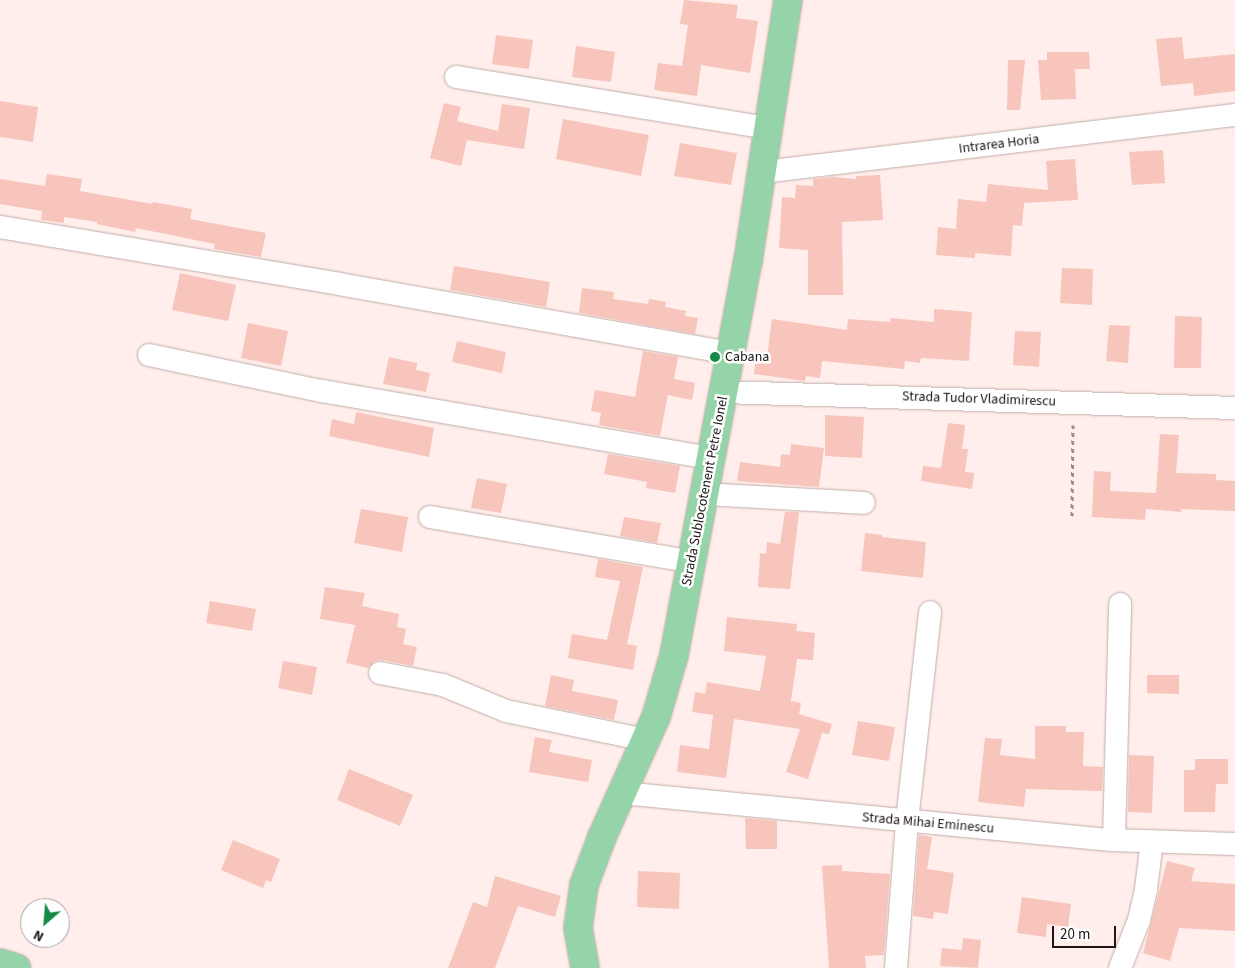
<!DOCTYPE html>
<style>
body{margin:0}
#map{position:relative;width:1235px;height:968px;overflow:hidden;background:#ffeeeb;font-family:"Source Sans 3",sans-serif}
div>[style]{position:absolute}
.building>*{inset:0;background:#f7c5bb}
.path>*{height:3px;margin-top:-1.5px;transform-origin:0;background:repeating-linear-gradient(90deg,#998d8b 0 4px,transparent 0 8px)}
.roads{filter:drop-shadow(0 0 1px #c0ada9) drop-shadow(0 0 1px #c0ada9)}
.minor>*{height:22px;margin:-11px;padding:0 11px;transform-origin:11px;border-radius:11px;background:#fff}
.major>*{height:28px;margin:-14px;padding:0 14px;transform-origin:14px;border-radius:14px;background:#95d4a9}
.dots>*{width:14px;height:14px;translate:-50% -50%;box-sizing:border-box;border:2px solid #fff;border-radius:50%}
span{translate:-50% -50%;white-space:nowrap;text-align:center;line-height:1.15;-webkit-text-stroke:5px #fff;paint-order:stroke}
.street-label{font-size:14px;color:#1e1716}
.poi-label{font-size:14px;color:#1e1716}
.left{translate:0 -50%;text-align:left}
.north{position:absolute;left:20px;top:898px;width:50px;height:50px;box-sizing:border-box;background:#fff;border:1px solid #a5a2a2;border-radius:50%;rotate:207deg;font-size:14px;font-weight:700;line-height:20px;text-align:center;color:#1e1716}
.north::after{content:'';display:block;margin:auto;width:18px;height:22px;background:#148b45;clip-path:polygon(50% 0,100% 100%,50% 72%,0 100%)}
.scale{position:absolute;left:1052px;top:926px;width:64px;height:22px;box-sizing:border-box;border:2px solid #1e1716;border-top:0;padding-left:6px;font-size:15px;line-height:18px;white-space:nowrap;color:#1e1716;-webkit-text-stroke:4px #fff;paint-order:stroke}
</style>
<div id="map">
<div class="building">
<i style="clip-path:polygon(684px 0,738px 5px,736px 18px,758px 21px,750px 73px,701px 65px,697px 96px,654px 90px,658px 63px,682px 66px,688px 25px,680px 24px)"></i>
<i style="clip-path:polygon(496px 35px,533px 40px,529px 69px,492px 64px)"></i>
<i style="clip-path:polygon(1182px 37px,1184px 59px,1235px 54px,1235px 91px,1194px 96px,1193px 83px,1161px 86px,1156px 39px)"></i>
<i style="clip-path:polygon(576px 46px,615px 52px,611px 82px,572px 77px)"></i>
<i style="clip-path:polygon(1047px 52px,1089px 52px,1090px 69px,1075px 69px,1076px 99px,1041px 100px,1038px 60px,1047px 60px)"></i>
<i style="clip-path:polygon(1008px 60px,1025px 60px,1020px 110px,1007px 110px)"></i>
<i style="clip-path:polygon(0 101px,38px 107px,33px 142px,0 137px)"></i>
<i style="clip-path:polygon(444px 103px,461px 107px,457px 121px,498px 131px,502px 104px,530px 108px,524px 149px,467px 140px,461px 166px,430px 158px)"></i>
<i style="clip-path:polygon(563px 119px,649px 135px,641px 176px,556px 159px)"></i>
<i style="clip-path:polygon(680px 143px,737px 153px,731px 185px,674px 176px)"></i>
<i style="clip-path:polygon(1163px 150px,1165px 183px,1132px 185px,1129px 152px)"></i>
<i style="clip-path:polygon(1075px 159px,1078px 200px,1024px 203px,1022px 226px,1013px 225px,1011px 256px,975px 253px,975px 258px,936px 255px,938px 227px,956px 229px,958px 199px,986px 202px,988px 184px,1048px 190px,1046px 161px)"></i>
<i style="clip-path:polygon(47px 174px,82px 179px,80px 191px,152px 204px,153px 202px,192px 209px,190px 219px,266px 233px,261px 257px,214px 249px,215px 244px,136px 228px,135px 232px,97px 224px,97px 222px,64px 217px,64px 223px,41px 220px,42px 211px,0 204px,0 179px,45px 186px)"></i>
<i style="clip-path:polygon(880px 175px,883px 220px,842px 222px,843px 295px,808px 295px,808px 250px,779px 248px,782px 197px,795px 198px,796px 185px,813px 186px,813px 179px,834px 177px,856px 179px,856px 176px)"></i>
<i style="clip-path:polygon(454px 266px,550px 282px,546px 307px,450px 290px)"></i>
<i style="clip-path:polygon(1062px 268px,1093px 269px,1092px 305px,1060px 303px)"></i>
<i style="clip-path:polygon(180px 273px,236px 285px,228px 321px,172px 310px)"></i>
<i style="clip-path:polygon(582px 288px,614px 292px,613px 299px,648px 304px,649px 299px,666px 302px,665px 307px,686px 311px,685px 316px,698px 318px,695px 334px,579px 313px)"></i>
<i style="clip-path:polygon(934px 309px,972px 312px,969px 361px,921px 358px,920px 363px,905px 361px,904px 369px,822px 361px,820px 378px,806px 376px,805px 381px,754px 374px,756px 355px,767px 357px,772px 319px,847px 330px,848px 319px,890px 322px,890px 318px,934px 322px)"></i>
<i style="clip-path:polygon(1175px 316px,1202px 317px,1201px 368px,1174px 368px)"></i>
<i style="clip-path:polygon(248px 323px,288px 331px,281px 366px,241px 358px)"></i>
<i style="clip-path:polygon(1109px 325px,1130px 326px,1128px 363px,1106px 361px)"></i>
<i style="clip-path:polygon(1015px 331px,1041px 332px,1039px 367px,1013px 365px)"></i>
<i style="clip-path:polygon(457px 341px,506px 352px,502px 373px,452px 362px)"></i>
<i style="clip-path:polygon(643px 351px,678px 357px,674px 379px,695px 383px,692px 400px,668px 395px,660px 436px,599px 425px,601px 413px,591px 411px,595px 390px,635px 397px)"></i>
<i style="clip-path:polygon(389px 357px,417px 363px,416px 370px,430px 373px,426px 392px,383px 384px)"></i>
<i style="clip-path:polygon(356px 412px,434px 428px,429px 457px,329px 436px,332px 419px,354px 424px)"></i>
<i style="clip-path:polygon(825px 415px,864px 417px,862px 458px,825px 456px)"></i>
<i style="clip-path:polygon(948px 423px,965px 425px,962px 449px,968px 449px,965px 472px,974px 473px,972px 489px,921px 481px,923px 466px,941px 468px)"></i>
<i style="clip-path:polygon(1160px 434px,1179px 435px,1176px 473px,1216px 474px,1216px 480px,1235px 481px,1235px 511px,1181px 509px,1181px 512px,1146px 509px,1145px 520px,1092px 517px,1094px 471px,1111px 472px,1110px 491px,1156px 493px)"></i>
<i style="clip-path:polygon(791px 444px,824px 448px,819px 487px,737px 481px,740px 462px,780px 467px,781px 454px,790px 455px)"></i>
<i style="clip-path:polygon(608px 454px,680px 466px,675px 493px,646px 488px,647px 482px,604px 474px)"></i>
<i style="clip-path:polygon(477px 478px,507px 484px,501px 513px,471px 508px)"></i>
<i style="clip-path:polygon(361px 509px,408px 517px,402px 552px,354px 543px)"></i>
<i style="clip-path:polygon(785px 512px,799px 512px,790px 589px,758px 587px,760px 553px,766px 554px,767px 542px,780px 544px)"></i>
<i style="clip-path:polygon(624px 517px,661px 523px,657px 543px,620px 536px)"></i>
<i style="clip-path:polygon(865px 533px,882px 535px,882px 537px,926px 542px,923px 578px,861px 571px)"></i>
<i style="clip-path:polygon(598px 559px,643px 567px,627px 644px,637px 646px,633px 670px,568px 658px,572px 634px,607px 640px,620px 581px,595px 577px)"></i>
<i style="clip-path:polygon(325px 587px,365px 593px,362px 606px,399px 614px,397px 627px,406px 629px,403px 644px,417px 647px,413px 666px,382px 660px,375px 661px,368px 668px,346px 663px,355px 625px,320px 619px)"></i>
<i style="clip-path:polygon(210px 601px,256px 609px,252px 631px,206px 623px)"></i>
<i style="clip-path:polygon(727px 617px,797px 624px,796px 631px,815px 633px,813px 660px,797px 659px,791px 701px,801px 703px,799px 714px,832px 724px,829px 734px,822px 733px,808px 779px,786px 772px,800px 729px,734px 719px,726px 778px,677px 772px,680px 745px,709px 749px,713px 715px,692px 712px,695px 692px,705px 694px,707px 682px,760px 691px,766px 656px,724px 651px)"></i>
<i style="clip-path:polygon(283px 661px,317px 667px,312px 695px,278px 688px)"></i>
<i style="clip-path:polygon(551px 675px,574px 680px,572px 691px,618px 700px,614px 720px,545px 706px)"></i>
<i style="clip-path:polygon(1147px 675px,1179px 675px,1179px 694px,1147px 693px)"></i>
<i style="clip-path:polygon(858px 721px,895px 727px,889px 761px,852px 755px)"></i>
<i style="clip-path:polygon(1035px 726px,1066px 726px,1066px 732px,1084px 732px,1083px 766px,1103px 767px,1102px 791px,1026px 789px,1024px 807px,978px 802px,985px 738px,1002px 739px,1000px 755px,1035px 759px)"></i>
<i style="clip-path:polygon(535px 737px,552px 740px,549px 752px,592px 760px,588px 782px,529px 772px)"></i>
<i style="clip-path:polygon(1129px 755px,1154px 756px,1152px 813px,1128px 812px)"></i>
<i style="clip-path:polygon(1195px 759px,1228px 759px,1228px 784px,1216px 784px,1215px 812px,1184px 812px,1184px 770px,1195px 770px)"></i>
<i style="clip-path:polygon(349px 769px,413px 795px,400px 826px,337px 800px)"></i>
<i style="clip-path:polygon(745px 818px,777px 821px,777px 849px,746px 849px)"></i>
<i style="clip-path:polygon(919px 835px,932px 837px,927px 869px,954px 873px,948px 914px,934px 912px,933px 919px,913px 916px)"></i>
<i style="clip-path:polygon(233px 840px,280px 859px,271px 882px,266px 880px,263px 888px,221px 870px)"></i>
<i style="clip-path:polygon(1167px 861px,1195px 868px,1191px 881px,1235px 884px,1235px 931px,1179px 928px,1170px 961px,1143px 953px)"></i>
<i style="clip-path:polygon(842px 865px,842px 871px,890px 874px,884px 955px,865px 956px,866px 968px,829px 968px,822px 866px)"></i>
<i style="clip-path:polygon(638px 871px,680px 873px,679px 909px,637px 907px)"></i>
<i style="clip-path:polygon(495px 876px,561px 896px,555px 917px,518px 906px,495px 968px,448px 968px,473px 902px,487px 907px)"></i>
<i style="clip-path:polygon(1022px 897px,1071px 904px,1068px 927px,1047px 924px,1046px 937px,1017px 933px)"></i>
<i style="clip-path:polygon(963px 938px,981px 940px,978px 968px,940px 966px,942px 948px,962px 950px)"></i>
</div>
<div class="path">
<i style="left:1072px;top:516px;width:91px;rotate:-89.4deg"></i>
</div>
<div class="roads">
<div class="minor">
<i style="left:456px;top:77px;width:317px;rotate:9.3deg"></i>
<i style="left:763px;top:172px;width:475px;rotate:-6.9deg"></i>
<i style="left:0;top:227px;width:344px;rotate:9.5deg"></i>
<i style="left:339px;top:284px;width:397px;rotate:10deg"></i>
<i style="left:149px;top:355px;width:177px;rotate:11.8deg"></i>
<i style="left:322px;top:391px;width:395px;rotate:9.8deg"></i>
<i style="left:723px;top:392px;width:512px;rotate:1.79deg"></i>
<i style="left:704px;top:494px;width:160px;rotate:3.2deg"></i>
<i style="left:430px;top:517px;width:266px;rotate:9.7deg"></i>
<i style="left:380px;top:673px;width:64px;rotate:10.8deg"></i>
<i style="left:443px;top:685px;width:68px;rotate:22.4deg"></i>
<i style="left:506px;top:711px;width:143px;rotate:11.7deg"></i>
<i style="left:622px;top:793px;width:494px;rotate:5.5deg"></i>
<i style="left:1114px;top:840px;width:121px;rotate:1.9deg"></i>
<i style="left:1114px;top:840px;width:236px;rotate:-88.5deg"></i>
<i style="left:896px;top:968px;width:147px;rotate:-85.7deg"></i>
<i style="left:907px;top:821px;width:210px;rotate:-83.7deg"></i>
<i style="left:1120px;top:968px;width:52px;rotate:-68.4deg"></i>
<i style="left:1139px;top:920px;width:32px;rotate:-77deg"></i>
<i style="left:1146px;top:889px;width:48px;rotate:-82.9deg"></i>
</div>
<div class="major">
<i style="left:0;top:963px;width:17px;rotate:17deg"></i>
<i style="left:585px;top:968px;width:41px;rotate:-99.9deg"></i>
<i style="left:578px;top:928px;width:43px;rotate:-82.1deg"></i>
<i style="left:584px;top:885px;width:51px;rotate:-69.4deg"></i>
<i style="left:602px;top:837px;width:132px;rotate:-65.8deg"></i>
<i style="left:656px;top:717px;width:65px;rotate:-73.8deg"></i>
<i style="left:674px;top:655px;width:401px;rotate:-79.4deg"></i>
<i style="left:748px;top:261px;width:264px;rotate:-81.3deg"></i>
</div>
</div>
<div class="dots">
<i style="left:715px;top:357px;background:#148b45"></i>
</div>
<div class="street-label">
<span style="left:999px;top:144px;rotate:-7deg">Intrarea Horia</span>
<span style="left:979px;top:399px;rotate:2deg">Strada Tudor Vladimirescu</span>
<span style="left:705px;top:491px;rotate:-79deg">Strada Sublocotenent Petre Ionel</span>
<span style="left:928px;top:823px;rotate:5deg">Strada Mihai Eminescu</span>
</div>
<div class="poi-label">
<span class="left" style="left:725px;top:357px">Cabana</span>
</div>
<div class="north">N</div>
<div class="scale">20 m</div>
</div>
